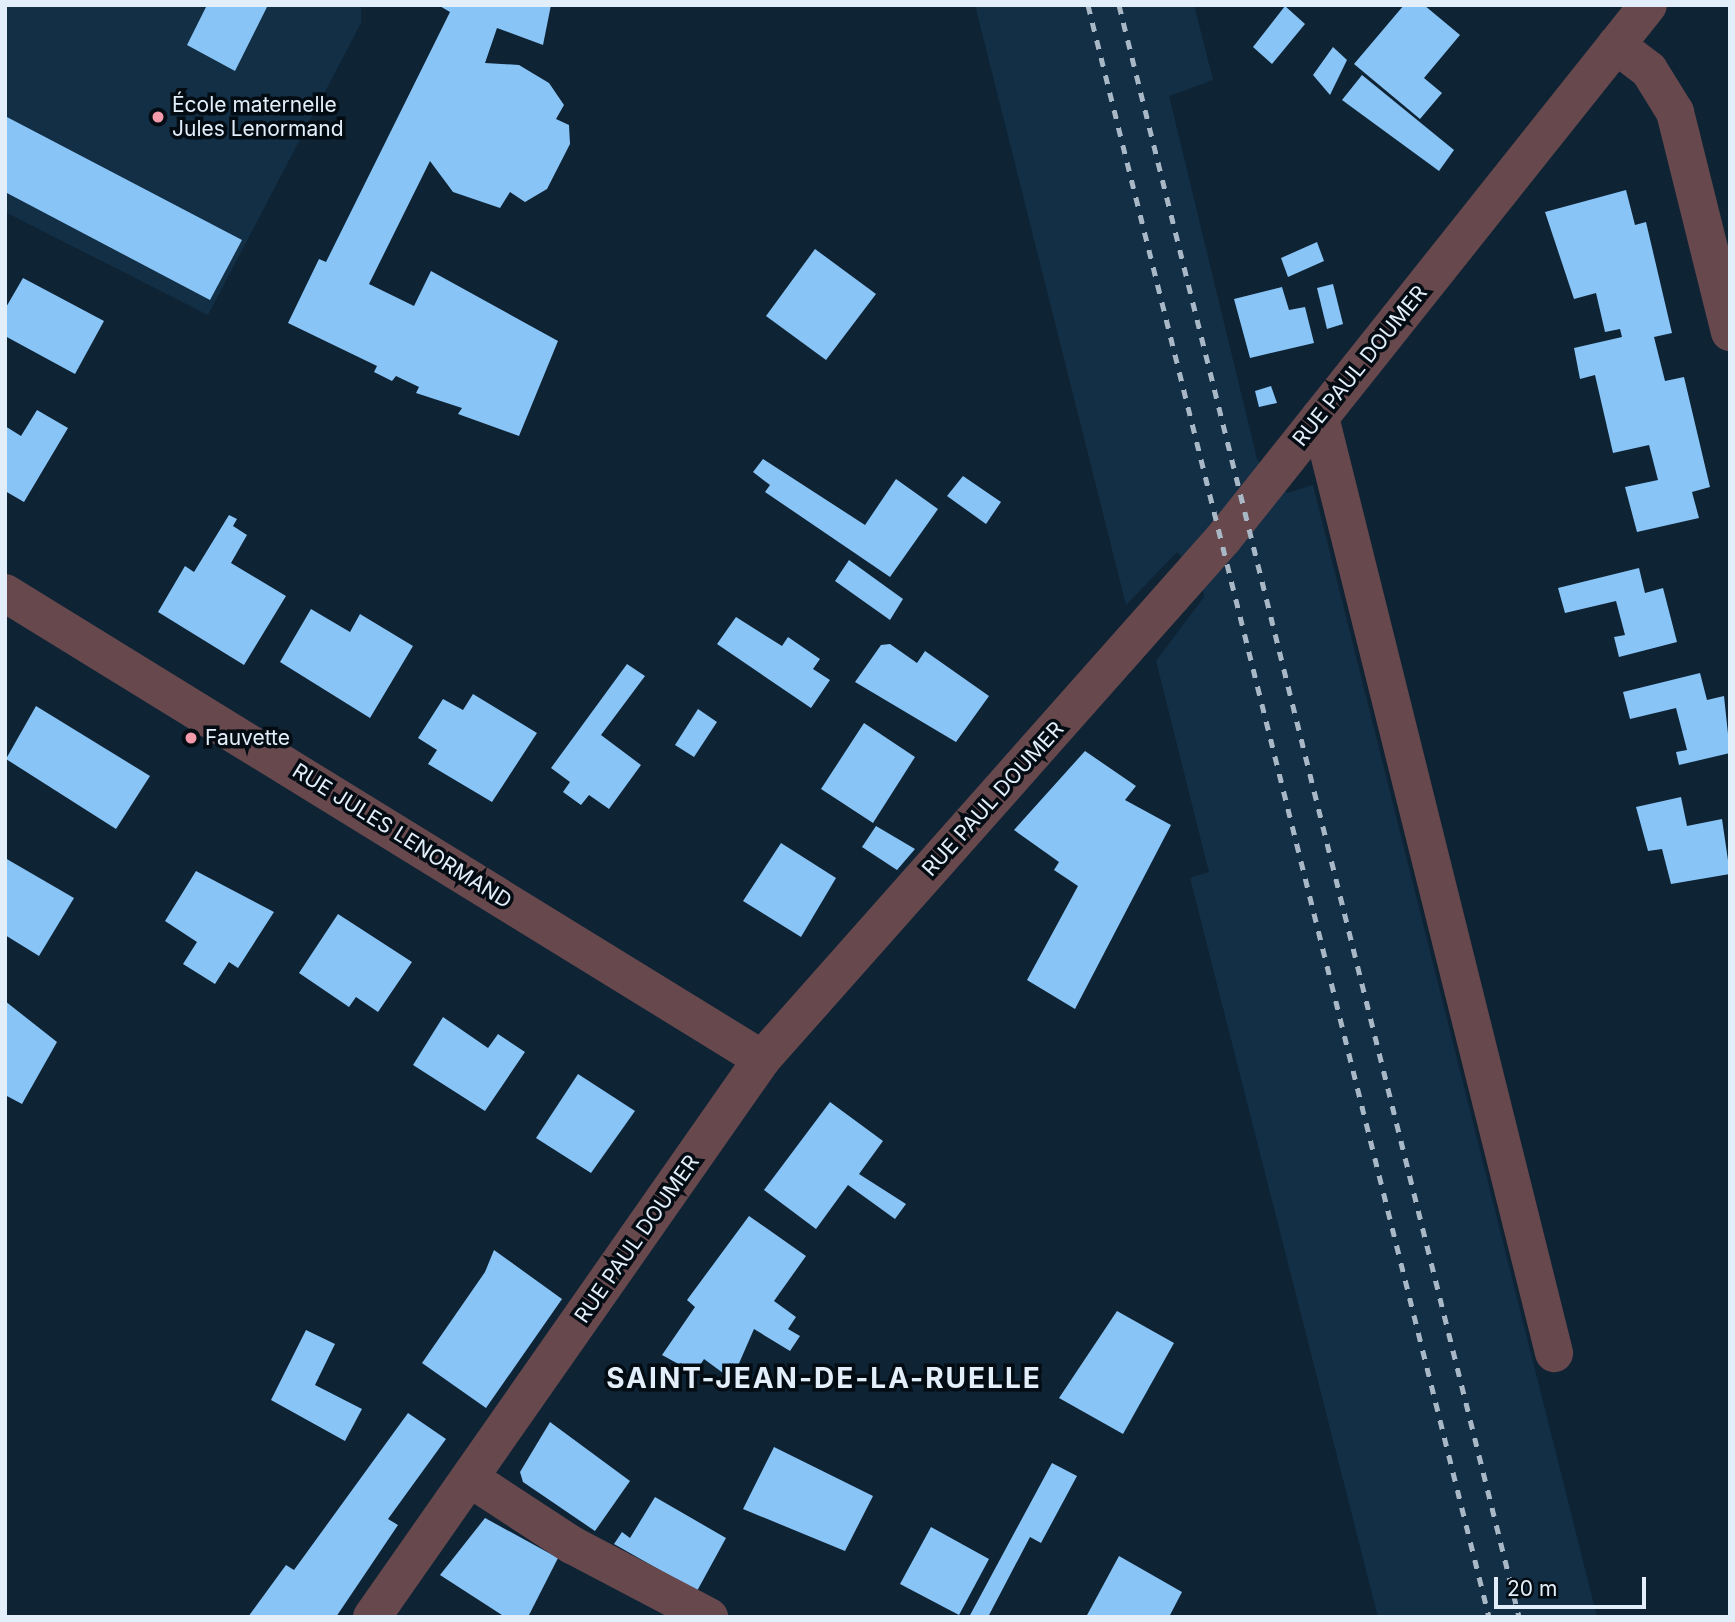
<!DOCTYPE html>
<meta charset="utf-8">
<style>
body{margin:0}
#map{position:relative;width:1735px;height:1622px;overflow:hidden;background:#0e2334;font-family:Inter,sans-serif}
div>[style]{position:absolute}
.built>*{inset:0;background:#132f45}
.building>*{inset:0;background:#89c4f7}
.minor>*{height:38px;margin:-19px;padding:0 19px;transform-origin:19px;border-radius:19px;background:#67484d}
.rail>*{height:5px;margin-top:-2.5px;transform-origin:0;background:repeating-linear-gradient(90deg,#a9b8c6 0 9px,transparent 0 18px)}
.dots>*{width:19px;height:19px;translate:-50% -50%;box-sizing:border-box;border:4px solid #040c13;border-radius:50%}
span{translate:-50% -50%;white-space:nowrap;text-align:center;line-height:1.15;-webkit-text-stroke:7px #040c13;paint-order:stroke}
.poi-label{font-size:21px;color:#e2effb}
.left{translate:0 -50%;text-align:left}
.street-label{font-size:21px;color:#e2effb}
.district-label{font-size:28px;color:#e2effb;font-weight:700;letter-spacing:2px}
.frame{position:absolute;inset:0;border:7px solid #e2effb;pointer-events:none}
.scale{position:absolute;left:1494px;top:1577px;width:152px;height:32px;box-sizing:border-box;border:4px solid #e2effb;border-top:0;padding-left:9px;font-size:21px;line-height:24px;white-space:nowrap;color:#e2effb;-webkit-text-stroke:5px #040c13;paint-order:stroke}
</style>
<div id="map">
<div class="built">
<i style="clip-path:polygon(5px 5px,361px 5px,361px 23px,208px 315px,5px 212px)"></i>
<i style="clip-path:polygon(975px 5px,1194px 5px,1213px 80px,1169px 96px,1257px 459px,1287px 493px,1313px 485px,1597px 1617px,1378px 1617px,1190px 878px,1209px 872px,1156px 661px,1204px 597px,1202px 581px,1177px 552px,1126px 605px)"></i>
</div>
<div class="building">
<i style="clip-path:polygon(207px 5px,268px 5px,235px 71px,187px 45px)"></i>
<i style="clip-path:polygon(438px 5px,551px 5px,543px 45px,497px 28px,485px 63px,519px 65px,549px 83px,564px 105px,556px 119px,569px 125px,570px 144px,547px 189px,525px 202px,510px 192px,500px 208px,453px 192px,430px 161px,369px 284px,414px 306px,431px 271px,558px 341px,519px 436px,458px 414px,462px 408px,416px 393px,419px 387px,396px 376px,392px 381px,374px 372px,377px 366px,288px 323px,319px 259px,326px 262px,450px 12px)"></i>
<i style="clip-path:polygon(1404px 5px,1424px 5px,1460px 35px,1424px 78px,1442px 93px,1420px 119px,1354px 64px)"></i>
<i style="clip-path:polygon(1285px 6px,1305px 24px,1272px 64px,1253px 47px)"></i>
<i style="clip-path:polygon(1333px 47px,1347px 60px,1330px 95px,1313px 75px)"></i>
<i style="clip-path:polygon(1362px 75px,1454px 150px,1439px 171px,1342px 100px)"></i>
<i style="clip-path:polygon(5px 116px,242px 240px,210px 300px,5px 192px)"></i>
<i style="clip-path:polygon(1626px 190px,1635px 225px,1646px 222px,1672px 333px,1654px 337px,1665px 381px,1684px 377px,1710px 487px,1692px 492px,1699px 518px,1637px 532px,1625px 487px,1658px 480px,1649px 445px,1613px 453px,1595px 375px,1580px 379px,1574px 348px,1622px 337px,1620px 329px,1605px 332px,1596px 293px,1574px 299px,1545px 212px)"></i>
<i style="clip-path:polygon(1317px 242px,1324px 261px,1288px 277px,1281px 258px)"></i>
<i style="clip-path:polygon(815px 249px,876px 294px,826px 360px,766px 316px)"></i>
<i style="clip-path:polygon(23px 278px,104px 321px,75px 374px,5px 336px,5px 309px)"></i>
<i style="clip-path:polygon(1333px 284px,1343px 324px,1327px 329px,1317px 288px)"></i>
<i style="clip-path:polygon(1282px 287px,1289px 310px,1305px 307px,1314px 343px,1250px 358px,1234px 299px)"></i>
<i style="clip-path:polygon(1271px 386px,1277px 403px,1259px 407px,1255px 391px)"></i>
<i style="clip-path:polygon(37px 410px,68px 428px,24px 502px,5px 491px,5px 426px,21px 436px)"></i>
<i style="clip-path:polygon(763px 459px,865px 525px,896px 479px,938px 509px,890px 577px,765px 492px,770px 485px,753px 472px)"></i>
<i style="clip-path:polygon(963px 476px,1001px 502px,986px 524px,947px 496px)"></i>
<i style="clip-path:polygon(229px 515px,237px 519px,233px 526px,247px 535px,231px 563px,286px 596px,244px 665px,158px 612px,185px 566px,194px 572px)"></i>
<i style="clip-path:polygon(849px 560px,903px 599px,890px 620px,835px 581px)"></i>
<i style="clip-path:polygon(1639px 568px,1645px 593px,1663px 588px,1677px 642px,1619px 657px,1614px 637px,1625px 635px,1616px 601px,1565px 613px,1558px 588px)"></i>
<i style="clip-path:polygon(311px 609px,350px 632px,360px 614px,413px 646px,370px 718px,280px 662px)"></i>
<i style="clip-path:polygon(736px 617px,782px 646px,788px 637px,820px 659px,813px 669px,830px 680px,811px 708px,717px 644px)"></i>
<i style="clip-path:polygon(890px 644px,917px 663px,925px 651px,989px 696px,956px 742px,855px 682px,881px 645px)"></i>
<i style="clip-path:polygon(627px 664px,645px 676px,601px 735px,641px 765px,609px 809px,589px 795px,581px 805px,563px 792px,570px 782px,551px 768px)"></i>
<i style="clip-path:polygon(1700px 673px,1707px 700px,1724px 696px,1730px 753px,1679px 765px,1676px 752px,1687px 750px,1676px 708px,1630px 719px,1623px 692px)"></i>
<i style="clip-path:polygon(473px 694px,537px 733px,492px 802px,428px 764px,437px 750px,418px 738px,443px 699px,463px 710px)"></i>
<i style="clip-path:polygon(36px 706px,150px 776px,116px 829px,6px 759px)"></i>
<i style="clip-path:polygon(698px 709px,717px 722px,694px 757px,675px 745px)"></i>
<i style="clip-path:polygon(864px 723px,915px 757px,873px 823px,821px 789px)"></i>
<i style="clip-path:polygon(1085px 751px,1136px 786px,1125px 800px,1171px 825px,1075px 1009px,1027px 980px,1078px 886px,1054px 870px,1059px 862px,1014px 830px)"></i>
<i style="clip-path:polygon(1681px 797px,1687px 826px,1722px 819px,1730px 874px,1671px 884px,1662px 849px,1648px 851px,1636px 807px)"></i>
<i style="clip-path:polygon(876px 826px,915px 849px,897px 870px,862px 847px)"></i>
<i style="clip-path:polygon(781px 843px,836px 878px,801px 937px,743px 901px)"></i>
<i style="clip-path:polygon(5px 858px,74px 898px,39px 956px,5px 935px)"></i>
<i style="clip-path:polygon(196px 871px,274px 912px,238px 968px,229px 962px,215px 984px,183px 964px,197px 942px,165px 921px)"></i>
<i style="clip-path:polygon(338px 914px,412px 962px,378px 1012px,356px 997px,349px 1007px,299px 973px)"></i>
<i style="clip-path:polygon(5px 1001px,57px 1042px,22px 1104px,5px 1095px)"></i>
<i style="clip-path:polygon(443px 1017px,488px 1048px,498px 1034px,525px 1052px,485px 1111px,413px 1065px)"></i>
<i style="clip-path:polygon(578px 1074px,635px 1111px,591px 1173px,536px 1138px)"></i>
<i style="clip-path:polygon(830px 1102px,883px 1141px,859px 1174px,906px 1204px,895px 1219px,848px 1185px,816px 1229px,764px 1190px)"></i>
<i style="clip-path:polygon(749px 1216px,806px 1256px,774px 1301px,796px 1317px,788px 1329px,800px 1336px,790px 1351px,754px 1329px,737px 1368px,730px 1363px,723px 1373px,704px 1359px,695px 1373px,662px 1355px,695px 1307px,687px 1300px)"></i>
<i style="clip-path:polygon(494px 1250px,562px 1299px,486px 1408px,422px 1363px,485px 1272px)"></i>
<i style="clip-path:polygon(1117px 1311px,1174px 1343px,1123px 1434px,1059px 1398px)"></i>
<i style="clip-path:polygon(306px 1330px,335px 1344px,315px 1385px,362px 1409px,345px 1441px,271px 1400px)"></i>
<i style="clip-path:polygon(408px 1413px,446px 1439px,388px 1519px,398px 1525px,336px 1617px,248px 1617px,286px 1565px,294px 1570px)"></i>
<i style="clip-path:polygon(550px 1422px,630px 1481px,595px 1531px,523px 1482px,520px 1472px)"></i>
<i style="clip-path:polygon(774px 1447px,873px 1496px,845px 1551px,743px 1509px)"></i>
<i style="clip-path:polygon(1052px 1463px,1077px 1476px,1041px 1543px,1030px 1537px,988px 1617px,969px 1617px)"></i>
<i style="clip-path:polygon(655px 1497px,726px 1538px,697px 1591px,614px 1544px,622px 1532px,630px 1538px)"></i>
<i style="clip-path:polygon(485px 1518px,558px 1558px,528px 1617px,505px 1617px,440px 1575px)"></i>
<i style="clip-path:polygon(931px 1527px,989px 1559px,959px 1615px,900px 1584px)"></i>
<i style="clip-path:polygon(1119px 1556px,1182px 1592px,1169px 1617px,1086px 1617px)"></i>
</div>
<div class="minor">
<i style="left:1616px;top:45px;width:41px;rotate:37.1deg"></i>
<i style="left:1649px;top:70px;width:49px;rotate:58.2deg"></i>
<i style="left:1675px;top:112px;width:227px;rotate:76deg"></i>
<i style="left:1320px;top:417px;width:965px;rotate:75.96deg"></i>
<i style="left:5px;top:593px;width:889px;rotate:31.62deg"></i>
<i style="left:471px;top:1479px;width:121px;rotate:33.2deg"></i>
<i style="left:572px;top:1545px;width:155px;rotate:27.7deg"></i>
<i style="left:372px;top:1617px;width:681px;rotate:-55.05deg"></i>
<i style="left:762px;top:1059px;width:695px;rotate:-48.44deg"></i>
<i style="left:1223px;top:539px;width:682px;rotate:-51.48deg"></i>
</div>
<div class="rail">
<i style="left:1088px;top:5px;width:1661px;rotate:76.03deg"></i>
<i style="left:1119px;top:5px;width:1661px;rotate:76.06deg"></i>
</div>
<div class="dots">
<i style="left:158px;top:117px;background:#f39aab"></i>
<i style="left:191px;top:738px;background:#f39aab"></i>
</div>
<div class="poi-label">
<span class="left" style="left:172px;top:117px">École maternelle<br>Jules Lenormand</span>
<span class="left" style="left:205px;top:738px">Fauvette</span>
</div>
<div class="street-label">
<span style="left:1360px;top:366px;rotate:-51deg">RUE PAUL DOUMER</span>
<span style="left:993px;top:799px;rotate:-48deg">RUE PAUL DOUMER</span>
<span style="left:402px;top:836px;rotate:32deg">RUE JULES LENORMAND</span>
<span style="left:637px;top:1239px;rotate:-55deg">RUE PAUL DOUMER</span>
</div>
<div class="district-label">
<span style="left:824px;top:1378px">SAINT-JEAN-DE-LA-RUELLE</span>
</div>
<div class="frame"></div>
<div class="scale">20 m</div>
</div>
